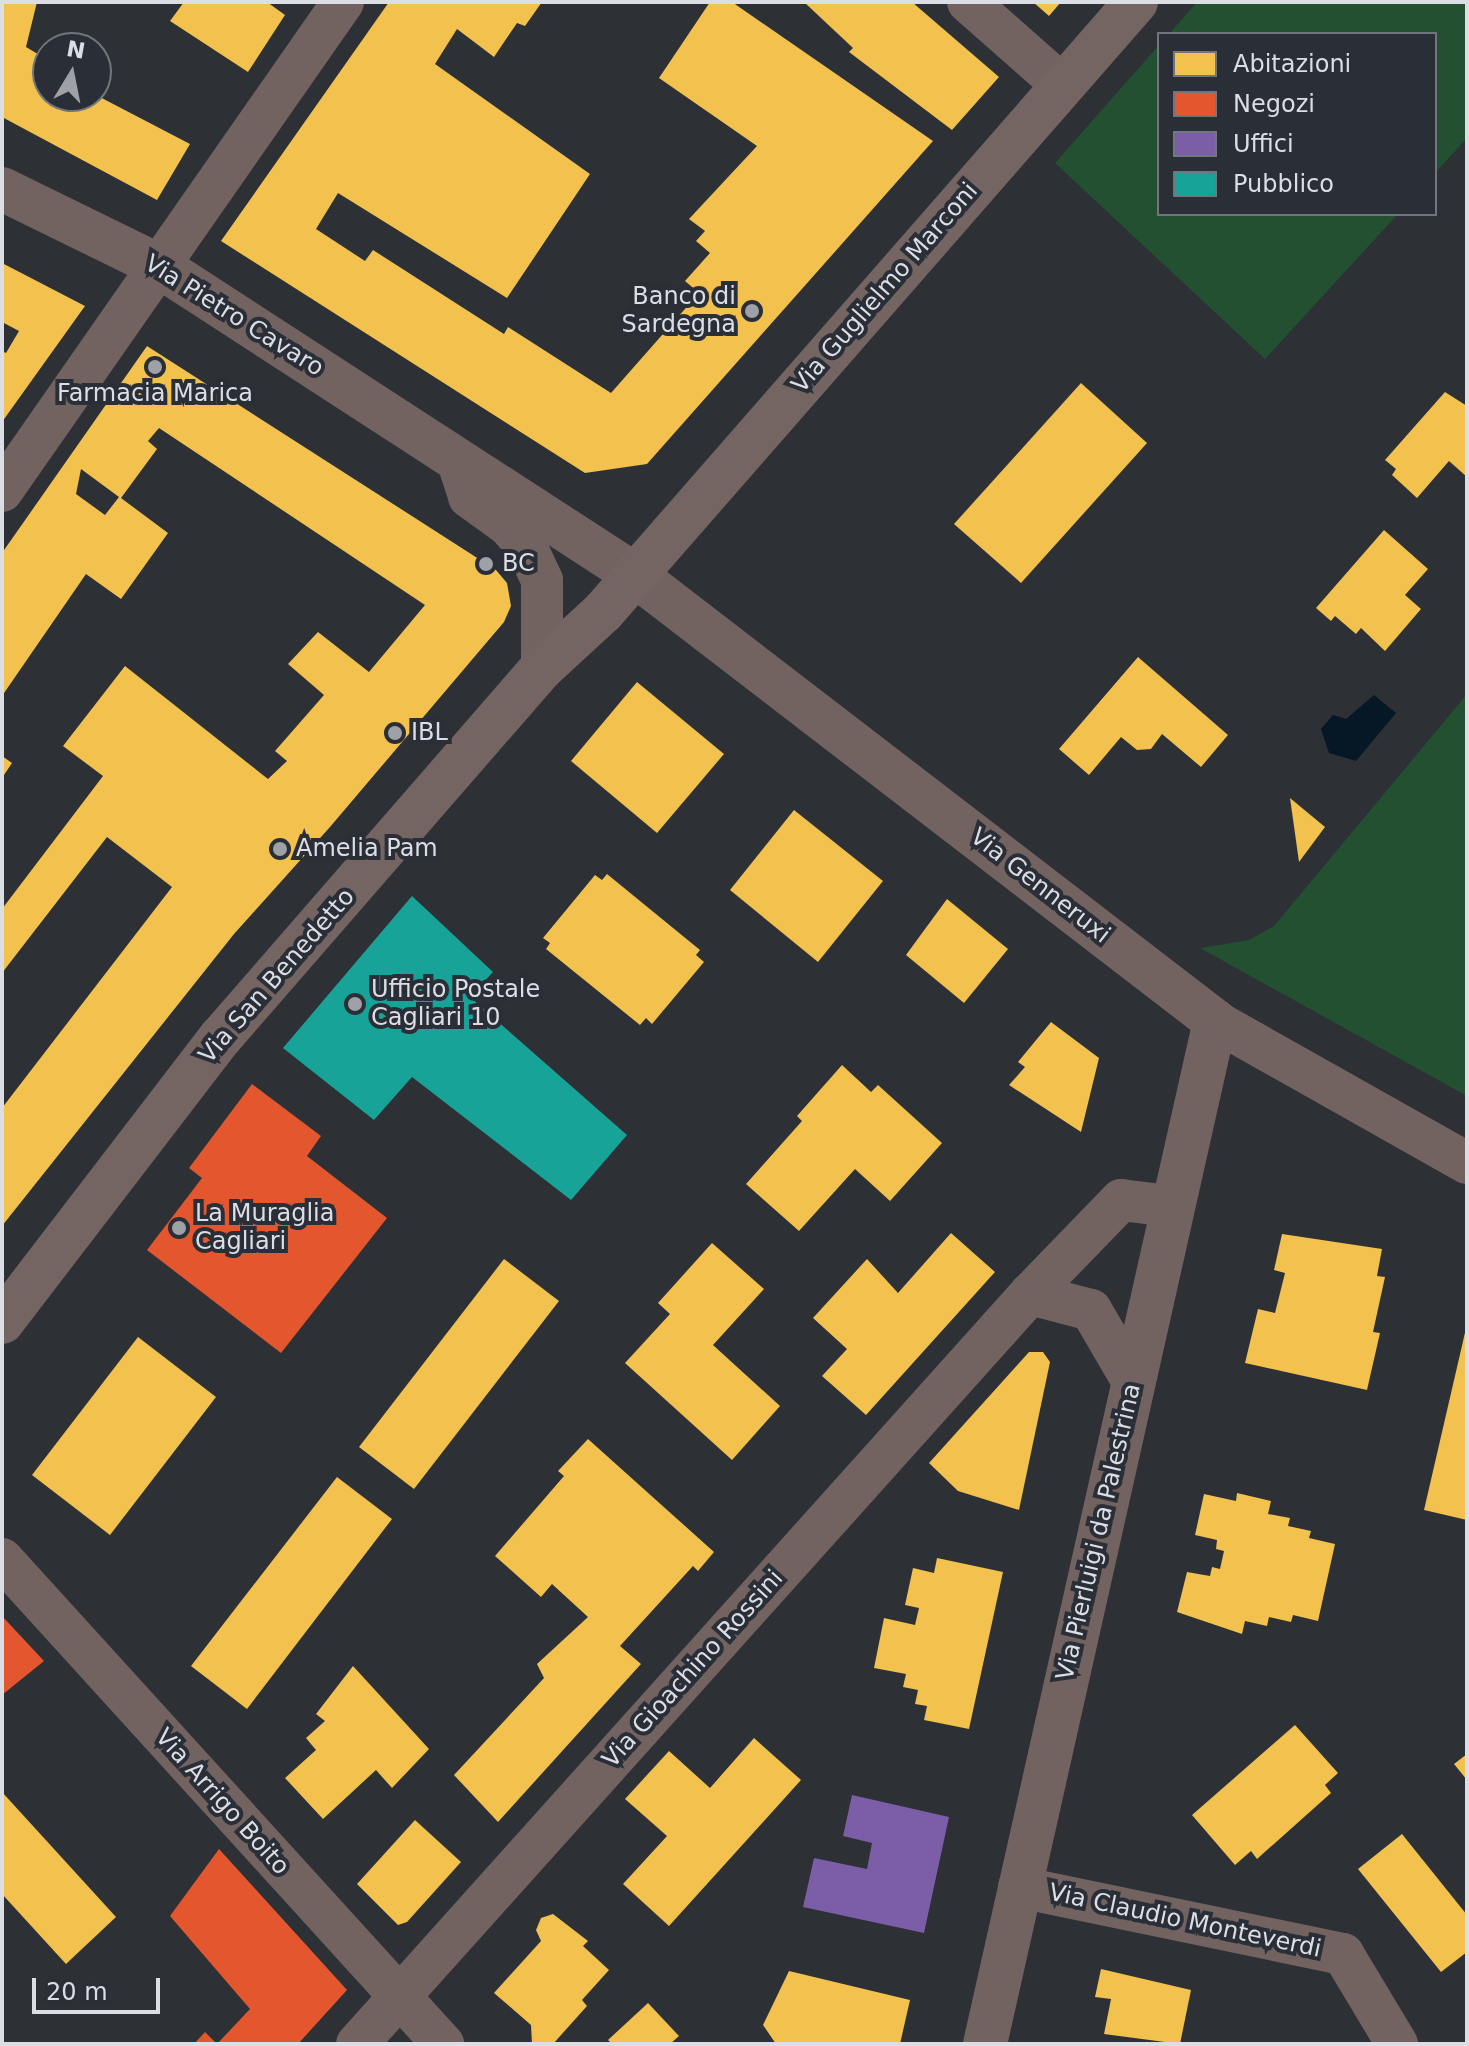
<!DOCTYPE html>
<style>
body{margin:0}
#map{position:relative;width:1469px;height:2046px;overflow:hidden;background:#2d3034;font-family:"DejaVu Sans",sans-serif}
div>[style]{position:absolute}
.green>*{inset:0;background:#225031}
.water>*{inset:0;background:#061825}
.homes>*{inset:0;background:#f2c14e}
.shops>*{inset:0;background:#e4572e}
.offices>*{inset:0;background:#7b5ea7}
.public>*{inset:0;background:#17a398}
.minor>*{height:42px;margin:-21px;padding:0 21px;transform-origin:21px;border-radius:21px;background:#726361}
.tertiary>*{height:44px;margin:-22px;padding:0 22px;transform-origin:22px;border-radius:22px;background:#726361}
.secondary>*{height:44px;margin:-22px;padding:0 22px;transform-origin:22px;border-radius:22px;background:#746563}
.dots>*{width:22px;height:22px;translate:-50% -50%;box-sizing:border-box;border:4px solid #2a2f37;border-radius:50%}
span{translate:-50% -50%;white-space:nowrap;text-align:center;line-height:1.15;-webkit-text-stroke:8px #2a2f37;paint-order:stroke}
.street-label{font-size:24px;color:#dbdee4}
.poi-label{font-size:24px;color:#dbdee4}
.right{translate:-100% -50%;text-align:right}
.left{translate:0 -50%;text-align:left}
.frame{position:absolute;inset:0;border:4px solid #dbdee4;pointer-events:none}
.legend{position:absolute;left:1157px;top:32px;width:280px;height:184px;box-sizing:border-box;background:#2a2f37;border:2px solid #71757c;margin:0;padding:10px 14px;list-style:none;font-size:24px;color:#dbdee4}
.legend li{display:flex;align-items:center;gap:16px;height:40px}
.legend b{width:40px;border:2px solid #71757c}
.north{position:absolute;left:32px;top:32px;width:80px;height:80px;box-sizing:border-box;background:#2a2f37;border:2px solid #71757c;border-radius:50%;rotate:10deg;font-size:22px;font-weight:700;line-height:32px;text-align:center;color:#dbdee4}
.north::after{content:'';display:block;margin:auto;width:28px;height:36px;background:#9ea1a6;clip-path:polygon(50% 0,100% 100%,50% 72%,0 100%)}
.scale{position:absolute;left:32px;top:1978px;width:128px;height:36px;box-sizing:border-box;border:4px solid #dbdee4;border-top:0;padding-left:10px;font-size:24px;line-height:28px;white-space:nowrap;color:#dbdee4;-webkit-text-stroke:6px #2a2f37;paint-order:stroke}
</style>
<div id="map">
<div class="green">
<i style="clip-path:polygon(1197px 2px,1467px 2px,1467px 138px,1435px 173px,1435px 34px,1169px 34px)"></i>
<i style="clip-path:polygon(1159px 45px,1159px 214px,1398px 214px,1265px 359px,1055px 163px)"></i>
<i style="clip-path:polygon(1467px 694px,1467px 1096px,1200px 948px,1249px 940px,1274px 926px)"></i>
</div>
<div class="water">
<i style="clip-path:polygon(1374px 695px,1396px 713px,1356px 761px,1329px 753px,1321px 729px,1333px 715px,1346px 719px)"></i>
</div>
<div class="homes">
<i style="clip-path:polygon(2px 2px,37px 2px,26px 47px,48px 60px,48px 96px,96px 95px,190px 144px,157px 200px,2px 117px)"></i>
<i style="clip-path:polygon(184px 2px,267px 2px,285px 15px,248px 72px,170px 21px)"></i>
<i style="clip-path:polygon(389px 2px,542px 2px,525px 26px,517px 23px,494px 57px,457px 29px,435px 64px,590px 174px,507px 298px,338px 193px,316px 229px,365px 261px,373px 250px,504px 334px,508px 327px,611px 393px,699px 293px,685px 281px,710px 253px,696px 241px,705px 231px,689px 219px,757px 146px,659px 78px,710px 2px,732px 2px,933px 141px,647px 464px,585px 473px,221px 241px)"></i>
<i style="clip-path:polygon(804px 2px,912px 2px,999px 77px,952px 130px,849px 52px,853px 48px)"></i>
<i style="clip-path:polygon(1033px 2px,1061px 2px,1049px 16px)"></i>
<i style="clip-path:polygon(2px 263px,85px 306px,2px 422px,2px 351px,6px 353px,19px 331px,2px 322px)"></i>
<i style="clip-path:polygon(evenodd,147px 346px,496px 570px,507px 583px,511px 606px,504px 622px,330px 827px,234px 934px,2px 1226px,2px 1108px,172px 887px,107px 837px,2px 973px,2px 909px,103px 776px,63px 746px,125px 666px,268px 779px,287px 761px,275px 751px,324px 695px,288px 664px,318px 632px,369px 672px,425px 605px,159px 428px,148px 441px,157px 449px,121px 498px,168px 533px,121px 599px,86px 574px,2px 696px,2px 553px,147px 346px,81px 469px,119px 497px,105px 515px,76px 494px,81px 469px)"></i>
<i style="clip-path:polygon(1081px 383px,1147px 443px,1021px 583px,954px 524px)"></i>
<i style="clip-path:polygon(1445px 392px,1467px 406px,1467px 477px,1449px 461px,1417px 498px,1392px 475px,1396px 469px,1385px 460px)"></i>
<i style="clip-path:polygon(1384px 530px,1428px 569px,1405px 595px,1421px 609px,1385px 651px,1361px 628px,1356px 634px,1335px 616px,1331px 621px,1316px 608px)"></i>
<i style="clip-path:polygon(1138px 657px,1228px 735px,1201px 767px,1162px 734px,1151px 749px,1137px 750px,1121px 737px,1089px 775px,1059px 749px)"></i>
<i style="clip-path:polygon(637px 682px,724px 754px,657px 833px,571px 761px)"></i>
<i style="clip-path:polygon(2px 756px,12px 763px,2px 778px)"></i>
<i style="clip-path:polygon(1290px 798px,1325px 827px,1299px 862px)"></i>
<i style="clip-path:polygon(794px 810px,883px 881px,818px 962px,730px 890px)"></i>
<i style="clip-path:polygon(607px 874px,700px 950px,696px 955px,704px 962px,652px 1024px,646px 1018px,640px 1025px,546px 949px,550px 943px,543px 938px,595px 875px,602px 880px)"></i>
<i style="clip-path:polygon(947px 899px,1008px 949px,964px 1003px,906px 955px)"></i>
<i style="clip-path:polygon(1051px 1022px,1099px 1058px,1081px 1132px,1009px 1085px,1025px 1067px,1018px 1062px)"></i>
<i style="clip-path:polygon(842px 1065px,871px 1092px,878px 1085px,942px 1143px,890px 1201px,855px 1169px,799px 1231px,746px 1184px,802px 1121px,797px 1116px)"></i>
<i style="clip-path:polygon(951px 1233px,995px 1272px,866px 1415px,822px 1376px,847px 1349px,813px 1318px,867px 1259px,898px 1293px)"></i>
<i style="clip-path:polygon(1282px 1234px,1382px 1249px,1377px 1276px,1385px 1277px,1373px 1332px,1380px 1333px,1367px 1390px,1245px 1363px,1258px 1309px,1275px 1313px,1285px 1273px,1274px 1270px)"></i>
<i style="clip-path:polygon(712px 1243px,764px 1289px,713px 1345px,780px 1406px,732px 1460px,625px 1363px,670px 1314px,658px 1303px)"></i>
<i style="clip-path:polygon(504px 1259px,559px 1301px,414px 1489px,359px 1447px)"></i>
<i style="clip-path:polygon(1467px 1324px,1467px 1520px,1424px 1510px)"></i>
<i style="clip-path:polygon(138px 1337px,216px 1397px,110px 1535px,32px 1475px)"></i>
<i style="clip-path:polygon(1029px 1352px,1043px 1352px,1050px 1362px,1019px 1510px,958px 1491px,929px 1463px)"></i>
<i style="clip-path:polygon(588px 1439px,714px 1552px,698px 1571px,693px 1566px,620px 1646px,641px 1664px,498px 1822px,454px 1775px,544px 1678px,537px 1664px,588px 1617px,552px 1584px,541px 1597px,495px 1556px,564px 1476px,558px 1471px)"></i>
<i style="clip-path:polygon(337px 1477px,392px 1519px,247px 1709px,191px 1666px)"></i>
<i style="clip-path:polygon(1237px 1493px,1271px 1501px,1268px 1514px,1290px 1518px,1288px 1526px,1311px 1531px,1309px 1538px,1335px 1544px,1318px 1621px,1293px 1615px,1291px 1622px,1269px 1617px,1267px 1626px,1245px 1621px,1242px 1634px,1177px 1612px,1187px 1572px,1210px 1576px,1212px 1567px,1220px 1569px,1224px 1551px,1216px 1549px,1217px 1540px,1195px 1535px,1204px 1494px,1236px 1501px)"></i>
<i style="clip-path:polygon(937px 1558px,1003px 1572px,969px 1729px,924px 1720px,927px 1706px,915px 1704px,918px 1690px,903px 1687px,906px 1674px,874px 1668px,884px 1618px,915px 1625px,919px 1608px,905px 1605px,913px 1568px,934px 1573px)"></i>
<i style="clip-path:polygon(353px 1666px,429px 1749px,392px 1788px,376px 1770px,323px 1819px,285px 1778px,316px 1750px,306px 1738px,325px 1721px,316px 1714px)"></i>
<i style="clip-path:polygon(1295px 1725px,1338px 1773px,1325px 1785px,1331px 1793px,1257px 1859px,1251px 1851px,1235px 1865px,1192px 1815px)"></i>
<i style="clip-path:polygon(754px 1738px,801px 1780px,669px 1926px,623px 1884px,667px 1836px,625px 1799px,669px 1751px,710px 1788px)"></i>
<i style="clip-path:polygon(1467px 1754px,1467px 1780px,1454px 1764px)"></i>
<i style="clip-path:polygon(2px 1792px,116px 1917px,66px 1964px,2px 1894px)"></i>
<i style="clip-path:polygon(415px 1820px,461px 1862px,407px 1922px,398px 1925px,357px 1884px)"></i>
<i style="clip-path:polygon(1402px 1834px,1467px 1915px,1467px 1952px,1441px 1972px,1358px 1869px)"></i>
<i style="clip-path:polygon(553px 1914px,588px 1941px,583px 1946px,609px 1970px,582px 2000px,587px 2006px,553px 2044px,532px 2044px,531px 2025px,494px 1993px,541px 1941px,536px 1930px,541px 1918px)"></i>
<i style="clip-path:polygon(1101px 1969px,1191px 1990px,1180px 2044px,1104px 2034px,1111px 1999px,1095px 1997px)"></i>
<i style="clip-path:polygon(789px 1971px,910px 2000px,900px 2044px,776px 2044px,763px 2025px)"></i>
<i style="clip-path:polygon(648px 2003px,679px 2036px,670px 2044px,612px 2044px,608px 2040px)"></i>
</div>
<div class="shops">
<i style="clip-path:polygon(252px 1084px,321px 1136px,307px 1156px,387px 1218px,281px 1353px,147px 1250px,202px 1178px,189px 1168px)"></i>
<i style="clip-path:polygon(2px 1616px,44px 1661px,2px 1695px)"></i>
<i style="clip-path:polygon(219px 1849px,347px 1990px,298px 2044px,217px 2044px,250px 2009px,170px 1916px)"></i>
<i style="clip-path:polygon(205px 2032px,217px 2044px,194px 2044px)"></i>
</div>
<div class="offices">
<i style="clip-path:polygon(852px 1795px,949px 1817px,924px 1933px,803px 1907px,814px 1858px,867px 1869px,872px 1843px,843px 1836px)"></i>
</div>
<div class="public">
<i style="clip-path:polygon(412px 896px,493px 972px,470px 997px,627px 1135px,571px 1200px,412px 1077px,374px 1120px,283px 1048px)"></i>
</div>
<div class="minor">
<i style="left:968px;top:2px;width:125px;rotate:41.4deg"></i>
<i style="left:457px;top:459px;width:40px;rotate:72deg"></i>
<i style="left:469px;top:497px;width:49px;rotate:35.9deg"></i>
<i style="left:509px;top:526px;width:26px;rotate:50deg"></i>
<i style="left:526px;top:546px;width:38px;rotate:65deg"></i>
<i style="left:542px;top:580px;width:88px;rotate:90deg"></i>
<i style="left:2px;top:491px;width:596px;rotate:-55.11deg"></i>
<i style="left:1215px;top:1021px;width:289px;rotate:29.4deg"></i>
<i style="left:1030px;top:1294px;width:63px;rotate:14.7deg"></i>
<i style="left:1091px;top:1310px;width:83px;rotate:59.7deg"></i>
<i style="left:2px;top:1559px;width:656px;rotate:47.72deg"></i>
<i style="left:1019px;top:1887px;width:331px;rotate:11.7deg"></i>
<i style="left:1343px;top:1954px;width:105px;rotate:59deg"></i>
<i style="left:357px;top:2044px;width:1008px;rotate:-48.1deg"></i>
<i style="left:1030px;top:1294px;width:131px;rotate:-45.9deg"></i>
<i style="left:1121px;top:1200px;width:49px;rotate:7deg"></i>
</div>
<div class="tertiary">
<i style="left:2px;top:189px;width:175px;rotate:26.1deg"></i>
<i style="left:159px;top:266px;width:568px;rotate:32.99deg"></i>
<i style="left:635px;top:575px;width:732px;rotate:37.56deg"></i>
<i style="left:1215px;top:1021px;width:1049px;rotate:102.67deg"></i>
</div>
<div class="secondary">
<i style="left:2px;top:1322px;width:359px;rotate:-52.5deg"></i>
<i style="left:221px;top:1037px;width:489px;rotate:-49deg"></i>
<i style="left:542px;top:668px;width:83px;rotate:-42.6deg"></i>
<i style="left:603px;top:612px;width:810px;rotate:-48.85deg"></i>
</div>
<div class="dots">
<i style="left:752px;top:311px;background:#9ea1a6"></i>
<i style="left:155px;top:367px;background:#9ea1a6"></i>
<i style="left:486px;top:564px;background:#9ea1a6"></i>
<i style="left:395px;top:733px;background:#9ea1a6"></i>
<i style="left:280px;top:849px;background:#9ea1a6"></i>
<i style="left:355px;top:1004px;background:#9ea1a6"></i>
<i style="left:179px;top:1228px;background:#9ea1a6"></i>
</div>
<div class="street-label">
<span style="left:885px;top:288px;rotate:-49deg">Via Guglielmo Marconi</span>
<span style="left:234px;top:316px;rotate:32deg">Via Pietro Cavaro</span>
<span style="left:1040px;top:886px;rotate:38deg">Via Genneruxi</span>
<span style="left:277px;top:976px;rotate:-49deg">Via San Benedetto</span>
<span style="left:1099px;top:1532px;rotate:-77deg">Via Pierluigi da Palestrina</span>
<span style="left:693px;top:1669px;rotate:-48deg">Via Gioachino Rossini</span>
<span style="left:222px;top:1802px;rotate:48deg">Via Arrigo Boito</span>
<span style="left:1185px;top:1921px;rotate:12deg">Via Claudio Monteverdi</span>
</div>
<div class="poi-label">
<span class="right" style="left:736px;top:311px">Banco di<br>Sardegna</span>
<span style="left:155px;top:394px">Farmacia Marica</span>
<span class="left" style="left:502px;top:564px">BC</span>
<span class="left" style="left:411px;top:733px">IBL</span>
<span class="left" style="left:296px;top:849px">Amelia Pam</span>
<span class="left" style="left:371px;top:1004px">Ufficio Postale<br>Cagliari 10</span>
<span class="left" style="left:195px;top:1228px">La Muraglia<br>Cagliari</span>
</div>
<div class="frame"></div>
<ul class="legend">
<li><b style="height:22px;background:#f2c14e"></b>Abitazioni</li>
<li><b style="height:22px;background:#e4572e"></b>Negozi</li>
<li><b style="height:22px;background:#7b5ea7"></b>Uffici</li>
<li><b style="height:22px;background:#17a398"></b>Pubblico</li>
</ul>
<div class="north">N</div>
<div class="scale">20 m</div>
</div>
